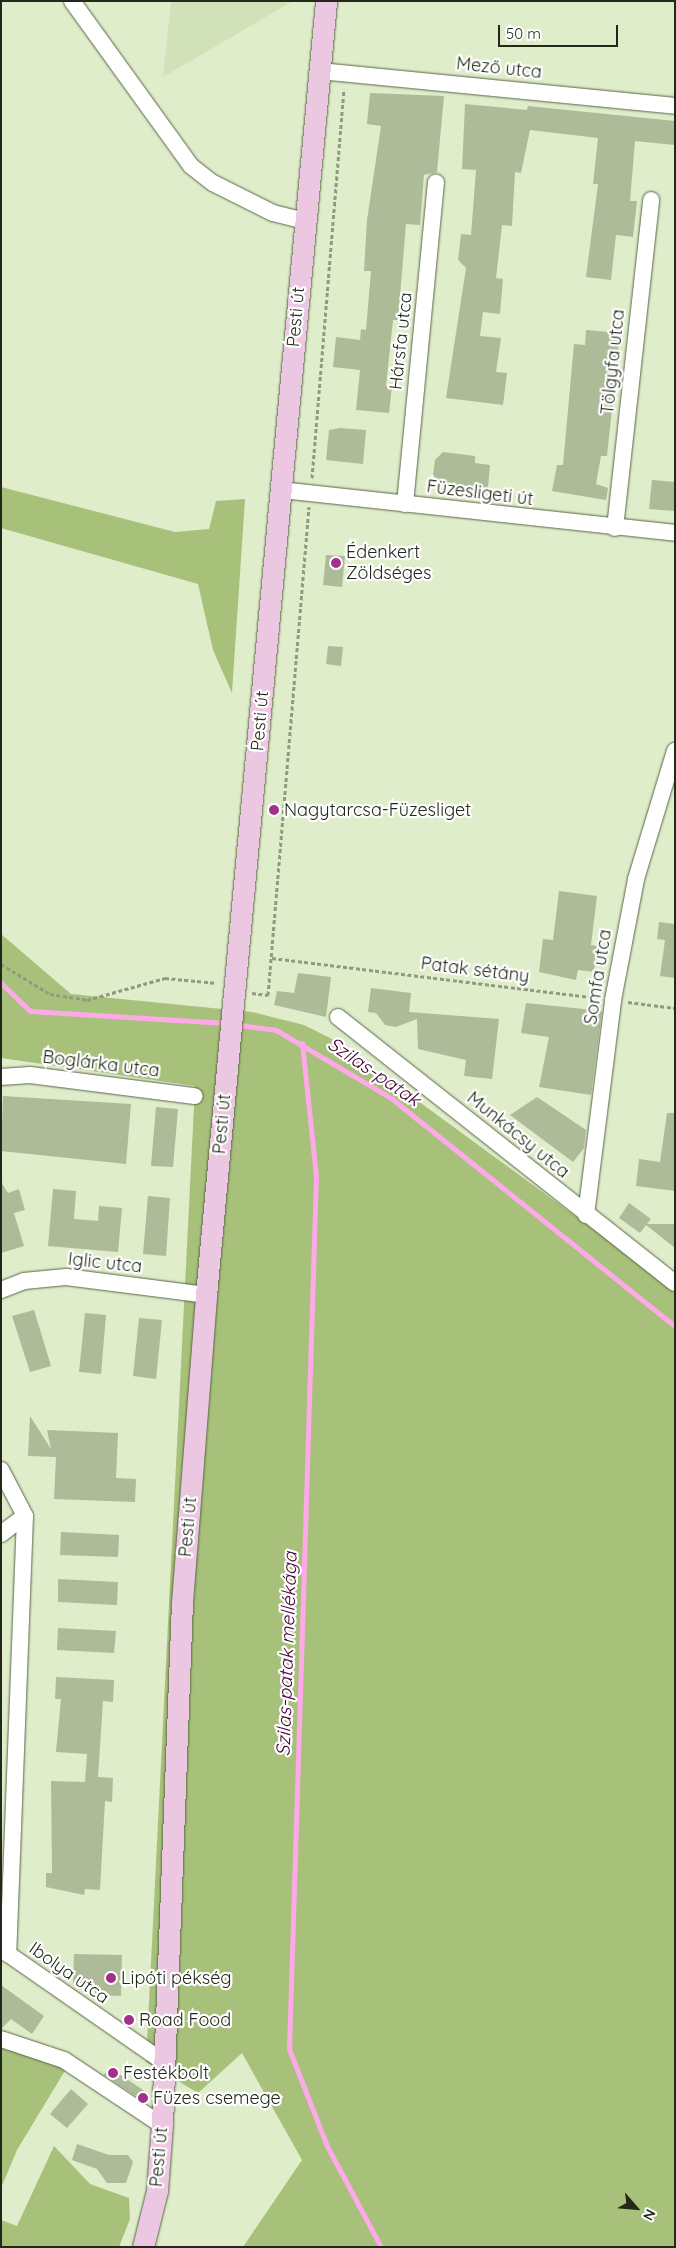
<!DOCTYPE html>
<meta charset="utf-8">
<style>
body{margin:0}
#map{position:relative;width:676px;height:2248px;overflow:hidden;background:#dfedca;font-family:Quicksand,sans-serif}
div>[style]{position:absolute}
.built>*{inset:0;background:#d1e1b8}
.green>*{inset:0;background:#a7c17a}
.stream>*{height:5px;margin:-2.5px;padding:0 2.5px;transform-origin:2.5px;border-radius:2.5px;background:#ffaae8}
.building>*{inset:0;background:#adbb99}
.path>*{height:3px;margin-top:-1.5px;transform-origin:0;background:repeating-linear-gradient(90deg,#909a81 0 4px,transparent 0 6.5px)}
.roads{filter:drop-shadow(0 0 1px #596547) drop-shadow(0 0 1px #596547)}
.minor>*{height:16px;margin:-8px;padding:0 8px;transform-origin:8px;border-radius:8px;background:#fff}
.major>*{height:21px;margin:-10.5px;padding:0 10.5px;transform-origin:10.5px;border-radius:10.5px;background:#ecc7e2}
.dots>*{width:14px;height:14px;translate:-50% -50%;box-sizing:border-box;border:2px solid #fff;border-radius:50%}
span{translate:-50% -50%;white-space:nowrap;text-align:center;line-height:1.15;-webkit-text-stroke:4.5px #fff;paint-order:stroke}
.street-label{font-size:18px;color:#23281b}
.poi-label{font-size:18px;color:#23281b}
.left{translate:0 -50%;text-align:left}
.water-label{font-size:19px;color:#4c003f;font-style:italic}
.frame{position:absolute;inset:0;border:2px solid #23281b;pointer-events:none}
.north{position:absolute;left:611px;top:2183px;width:50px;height:50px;-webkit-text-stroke:4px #fff;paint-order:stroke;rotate:117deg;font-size:14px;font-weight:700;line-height:20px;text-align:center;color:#23281b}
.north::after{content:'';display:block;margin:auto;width:18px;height:22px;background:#23281b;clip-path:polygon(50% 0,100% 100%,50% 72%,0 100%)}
.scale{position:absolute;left:498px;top:25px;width:120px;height:22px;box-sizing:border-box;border:2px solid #23281b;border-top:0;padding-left:6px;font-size:15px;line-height:18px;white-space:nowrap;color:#23281b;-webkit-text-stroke:4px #fff;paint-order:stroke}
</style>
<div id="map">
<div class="built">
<i style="clip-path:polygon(171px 1px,293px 1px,163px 77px)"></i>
</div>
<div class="green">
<i style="clip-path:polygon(1px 487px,175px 532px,209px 529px,216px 501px,245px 499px,232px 693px,213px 650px,198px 584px,1px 528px)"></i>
<i style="clip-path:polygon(1px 934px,71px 994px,252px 1012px,304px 1025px,336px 1041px,675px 1289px,675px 2247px,243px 2247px,302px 2160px,242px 2053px,198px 2093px,146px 2062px,195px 1086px,1px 1058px)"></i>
<i style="clip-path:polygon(1px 2041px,66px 2069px,17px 2150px,1px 2188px)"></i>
<i style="clip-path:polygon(54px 2146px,90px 2184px,129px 2198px,130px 2219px,119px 2247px,1px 2247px,1px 2220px,17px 2226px)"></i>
</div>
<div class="stream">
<i style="left:1px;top:983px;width:40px;rotate:44deg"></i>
<i style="left:30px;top:1011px;width:196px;rotate:3.5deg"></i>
<i style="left:237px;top:1025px;width:39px;rotate:7deg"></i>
<i style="left:276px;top:1030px;width:134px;rotate:30.6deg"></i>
<i style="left:391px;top:1098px;width:364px;rotate:38.8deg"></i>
<i style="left:302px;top:1043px;width:134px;rotate:84deg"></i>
<i style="left:316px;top:1176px;width:873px;rotate:91.77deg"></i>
<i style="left:289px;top:2049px;width:104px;rotate:68.6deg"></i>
<i style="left:327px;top:2146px;width:115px;rotate:61.9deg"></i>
</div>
<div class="building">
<i style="clip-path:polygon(370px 93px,444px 96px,437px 172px,424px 175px,420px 225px,406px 224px,398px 320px,393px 320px,386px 386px,392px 386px,389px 413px,356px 410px,360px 370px,333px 367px,336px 337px,360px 340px,361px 329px,366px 330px,371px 271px,364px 271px,367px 220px,381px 126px,367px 124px)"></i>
<i style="clip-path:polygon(465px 104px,527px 110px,528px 106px,675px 121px,675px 145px,635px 141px,630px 201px,637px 201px,633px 237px,616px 235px,611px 280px,586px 277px,598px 184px,593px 184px,598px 138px,530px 130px,521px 173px,515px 172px,512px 226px,502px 225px,496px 278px,503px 279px,500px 314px,483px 312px,480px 336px,501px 338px,496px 372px,507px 373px,503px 405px,446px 398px,466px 268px,458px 260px,461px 234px,471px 235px,476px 170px,462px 169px)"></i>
<i style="clip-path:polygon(586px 330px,620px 333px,607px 456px,601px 456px,596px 484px,608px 488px,606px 500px,552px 491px,557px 465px,563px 465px,574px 344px,585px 345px)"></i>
<i style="clip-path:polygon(340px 428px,366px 430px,363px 464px,326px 460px,329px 430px)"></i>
<i style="clip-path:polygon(443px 452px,475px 456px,475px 463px,490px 465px,488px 488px,439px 483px,433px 475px,435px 460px)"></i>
<i style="clip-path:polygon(652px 480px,675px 482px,675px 511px,649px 509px)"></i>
<i style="clip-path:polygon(326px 555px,345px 556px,342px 587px,323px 585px)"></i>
<i style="clip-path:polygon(328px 646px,343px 647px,341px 666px,326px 664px)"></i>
<i style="clip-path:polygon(559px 891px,597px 896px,591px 945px,597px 946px,594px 972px,578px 970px,576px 980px,539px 972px,543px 939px,553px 940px)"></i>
<i style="clip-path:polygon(659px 922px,675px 924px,675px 978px,660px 976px,665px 940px,657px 939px)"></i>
<i style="clip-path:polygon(298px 973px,331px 977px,326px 1017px,274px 1005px,277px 991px,294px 993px)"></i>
<i style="clip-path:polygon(371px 988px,411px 993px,409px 1012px,499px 1019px,492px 1079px,464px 1076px,466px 1060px,418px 1049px,417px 1019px,396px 1027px,385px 1025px,376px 1013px,368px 1012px)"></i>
<i style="clip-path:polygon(526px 1003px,602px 1011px,591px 1095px,539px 1087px,549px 1037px,521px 1033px)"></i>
<i style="clip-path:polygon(3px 1096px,131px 1104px,126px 1164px,1px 1151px)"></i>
<i style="clip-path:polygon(537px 1097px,586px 1130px,584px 1148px,573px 1162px,510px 1115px)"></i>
<i style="clip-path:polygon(156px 1107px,178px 1109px,173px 1167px,151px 1166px)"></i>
<i style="clip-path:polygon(667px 1113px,675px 1113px,675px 1191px,636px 1186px,639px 1159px,660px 1162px)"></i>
<i style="clip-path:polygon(1px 1182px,8px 1193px,19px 1189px,25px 1210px,14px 1213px,24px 1246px,1px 1253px)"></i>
<i style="clip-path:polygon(53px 1189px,76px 1191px,74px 1219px,98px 1221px,99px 1206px,122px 1208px,118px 1252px,48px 1246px)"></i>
<i style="clip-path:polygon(148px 1196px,170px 1198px,166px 1256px,143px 1254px)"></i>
<i style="clip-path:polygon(629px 1203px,651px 1219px,647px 1224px,675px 1224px,675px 1248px,646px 1225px,640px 1233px,619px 1218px)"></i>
<i style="clip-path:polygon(34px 1310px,51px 1366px,30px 1372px,12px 1316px)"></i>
<i style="clip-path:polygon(85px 1313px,106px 1315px,101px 1374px,79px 1372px)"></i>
<i style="clip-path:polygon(139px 1318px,162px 1320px,156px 1379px,133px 1376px)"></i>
<i style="clip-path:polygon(30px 1416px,51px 1449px,47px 1430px,118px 1433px,116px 1478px,136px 1479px,135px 1502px,54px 1499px,56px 1457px,28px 1456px)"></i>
<i style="clip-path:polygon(61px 1532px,119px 1535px,118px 1557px,60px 1555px)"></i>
<i style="clip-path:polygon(58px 1579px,118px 1582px,117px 1605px,58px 1602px)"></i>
<i style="clip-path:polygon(58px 1628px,116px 1631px,114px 1653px,57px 1650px)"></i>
<i style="clip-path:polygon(56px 1677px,114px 1680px,113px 1702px,103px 1701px,98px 1777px,113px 1778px,112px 1802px,105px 1801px,100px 1890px,85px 1889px,84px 1895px,46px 1887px,46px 1873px,52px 1873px,51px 1781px,85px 1782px,87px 1754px,56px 1752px,61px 1699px,55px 1699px)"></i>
<i style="clip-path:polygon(74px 1954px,122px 1955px,121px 1996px,95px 1995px,95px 1983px,73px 1983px)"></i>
<i style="clip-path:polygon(1px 1985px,44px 2016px,32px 2034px,11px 2019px,1px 2029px)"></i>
<i style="clip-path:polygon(109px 2067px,149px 2094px,145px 2102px,104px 2075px)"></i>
<i style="clip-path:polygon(71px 2089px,88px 2104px,67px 2128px,50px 2114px)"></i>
<i style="clip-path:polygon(77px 2144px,109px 2155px,128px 2155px,133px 2162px,126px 2183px,107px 2183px,97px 2169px,72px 2160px)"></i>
</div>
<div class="path">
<i style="left:312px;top:478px;width:390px;rotate:-85.3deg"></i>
<i style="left:272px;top:958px;width:327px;rotate:7deg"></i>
<i style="left:1px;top:964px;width:57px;rotate:31.5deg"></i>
<i style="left:50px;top:994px;width:37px;rotate:9deg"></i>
<i style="left:87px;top:1000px;width:81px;rotate:-15.8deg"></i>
<i style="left:165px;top:978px;width:52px;rotate:5.5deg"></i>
<i style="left:252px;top:993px;width:16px;rotate:7deg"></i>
<i style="left:268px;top:995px;width:490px;rotate:-85.2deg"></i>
<i style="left:628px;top:1002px;width:47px;rotate:7.3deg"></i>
</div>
<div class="roads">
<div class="minor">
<i style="left:72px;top:1px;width:203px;rotate:54.2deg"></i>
<i style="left:191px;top:166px;width:28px;rotate:38deg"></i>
<i style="left:213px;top:183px;width:67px;rotate:26.6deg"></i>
<i style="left:273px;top:213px;width:33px;rotate:14deg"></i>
<i style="left:320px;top:71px;width:357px;rotate:5.6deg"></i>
<i style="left:281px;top:490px;width:396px;rotate:6.2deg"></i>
<i style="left:405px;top:504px;width:323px;rotate:-84.5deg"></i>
<i style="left:615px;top:528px;width:330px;rotate:-83.7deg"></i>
<i style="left:338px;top:1017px;width:429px;rotate:38.3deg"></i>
<i style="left:1px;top:1077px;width:29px;rotate:-4deg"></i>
<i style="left:30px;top:1075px;width:166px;rotate:7.3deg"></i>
<i style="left:586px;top:1215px;width:217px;rotate:-82.8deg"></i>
<i style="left:613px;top:1000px;width:123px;rotate:-79.2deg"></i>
<i style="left:636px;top:879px;width:134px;rotate:-73.1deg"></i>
<i style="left:1px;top:1290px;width:25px;rotate:-21deg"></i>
<i style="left:24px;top:1281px;width:42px;rotate:-5.4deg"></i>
<i style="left:66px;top:1277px;width:141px;rotate:7.3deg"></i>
<i style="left:1px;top:1470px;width:52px;rotate:62.4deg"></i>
<i style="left:25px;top:1516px;width:439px;rotate:92.2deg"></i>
<i style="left:1px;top:1534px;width:30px;rotate:-37deg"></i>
<i style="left:1px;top:1949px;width:200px;rotate:34.8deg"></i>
<i style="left:1px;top:2039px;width:66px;rotate:18.4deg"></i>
<i style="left:64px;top:2060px;width:118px;rotate:33.6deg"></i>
</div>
<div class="major">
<i style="left:143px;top:2247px;width:58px;rotate:-76deg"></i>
<i style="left:157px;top:2191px;width:66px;rotate:-85.7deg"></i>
<i style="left:162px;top:2125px;width:523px;rotate:-87.81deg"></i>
<i style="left:182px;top:1602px;width:308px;rotate:-85.5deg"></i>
<i style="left:206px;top:1295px;width:1300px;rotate:-84.7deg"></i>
</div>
</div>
<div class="dots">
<i style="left:336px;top:563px;background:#a3308b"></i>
<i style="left:274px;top:810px;background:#a3308b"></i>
<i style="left:111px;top:1978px;background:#a3308b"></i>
<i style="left:129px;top:2020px;background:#a3308b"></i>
<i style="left:113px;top:2073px;background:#a3308b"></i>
<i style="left:143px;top:2098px;background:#a3308b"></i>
</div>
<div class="street-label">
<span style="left:499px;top:68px;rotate:6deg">Mező utca</span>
<span style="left:296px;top:317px;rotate:-85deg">Pesti út</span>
<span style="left:401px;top:341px;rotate:-84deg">Hársfa utca</span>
<span style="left:613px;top:362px;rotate:-84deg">Tölgyfa utca</span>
<span style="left:480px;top:493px;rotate:7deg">Füzesligeti út</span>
<span style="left:260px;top:721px;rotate:-85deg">Pesti út</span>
<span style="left:475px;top:970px;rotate:7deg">Patak sétány</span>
<span style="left:598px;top:977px;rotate:-81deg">Somfa utca</span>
<span style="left:101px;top:1064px;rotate:7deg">Boglárka utca</span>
<span style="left:222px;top:1124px;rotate:-85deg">Pesti út</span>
<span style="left:518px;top:1135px;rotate:39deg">Munkácsy utca</span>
<span style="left:105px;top:1263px;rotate:6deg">Iglic utca</span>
<span style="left:188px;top:1527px;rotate:-85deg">Pesti út</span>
<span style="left:69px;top:1973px;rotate:35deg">Ibolya utca</span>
<span style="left:159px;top:2157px;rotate:-85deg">Pesti út</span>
</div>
<div class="poi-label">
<span class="left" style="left:346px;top:563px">Édenkert<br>Zöldséges</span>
<span class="left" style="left:284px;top:810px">Nagytarcsa-Füzesliget</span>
<span class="left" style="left:121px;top:1978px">Lipóti pékség</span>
<span class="left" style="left:139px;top:2020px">Road Food</span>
<span class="left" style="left:123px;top:2073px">Festékbolt</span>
<span class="left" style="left:153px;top:2098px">Füzes csemege</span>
</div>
<div class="water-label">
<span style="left:374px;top:1072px;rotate:34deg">Szilas-patak</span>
<span style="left:287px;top:1654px;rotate:-88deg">Szilas-patak mellékága</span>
</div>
<div class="frame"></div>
<div class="north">N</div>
<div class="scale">50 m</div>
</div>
